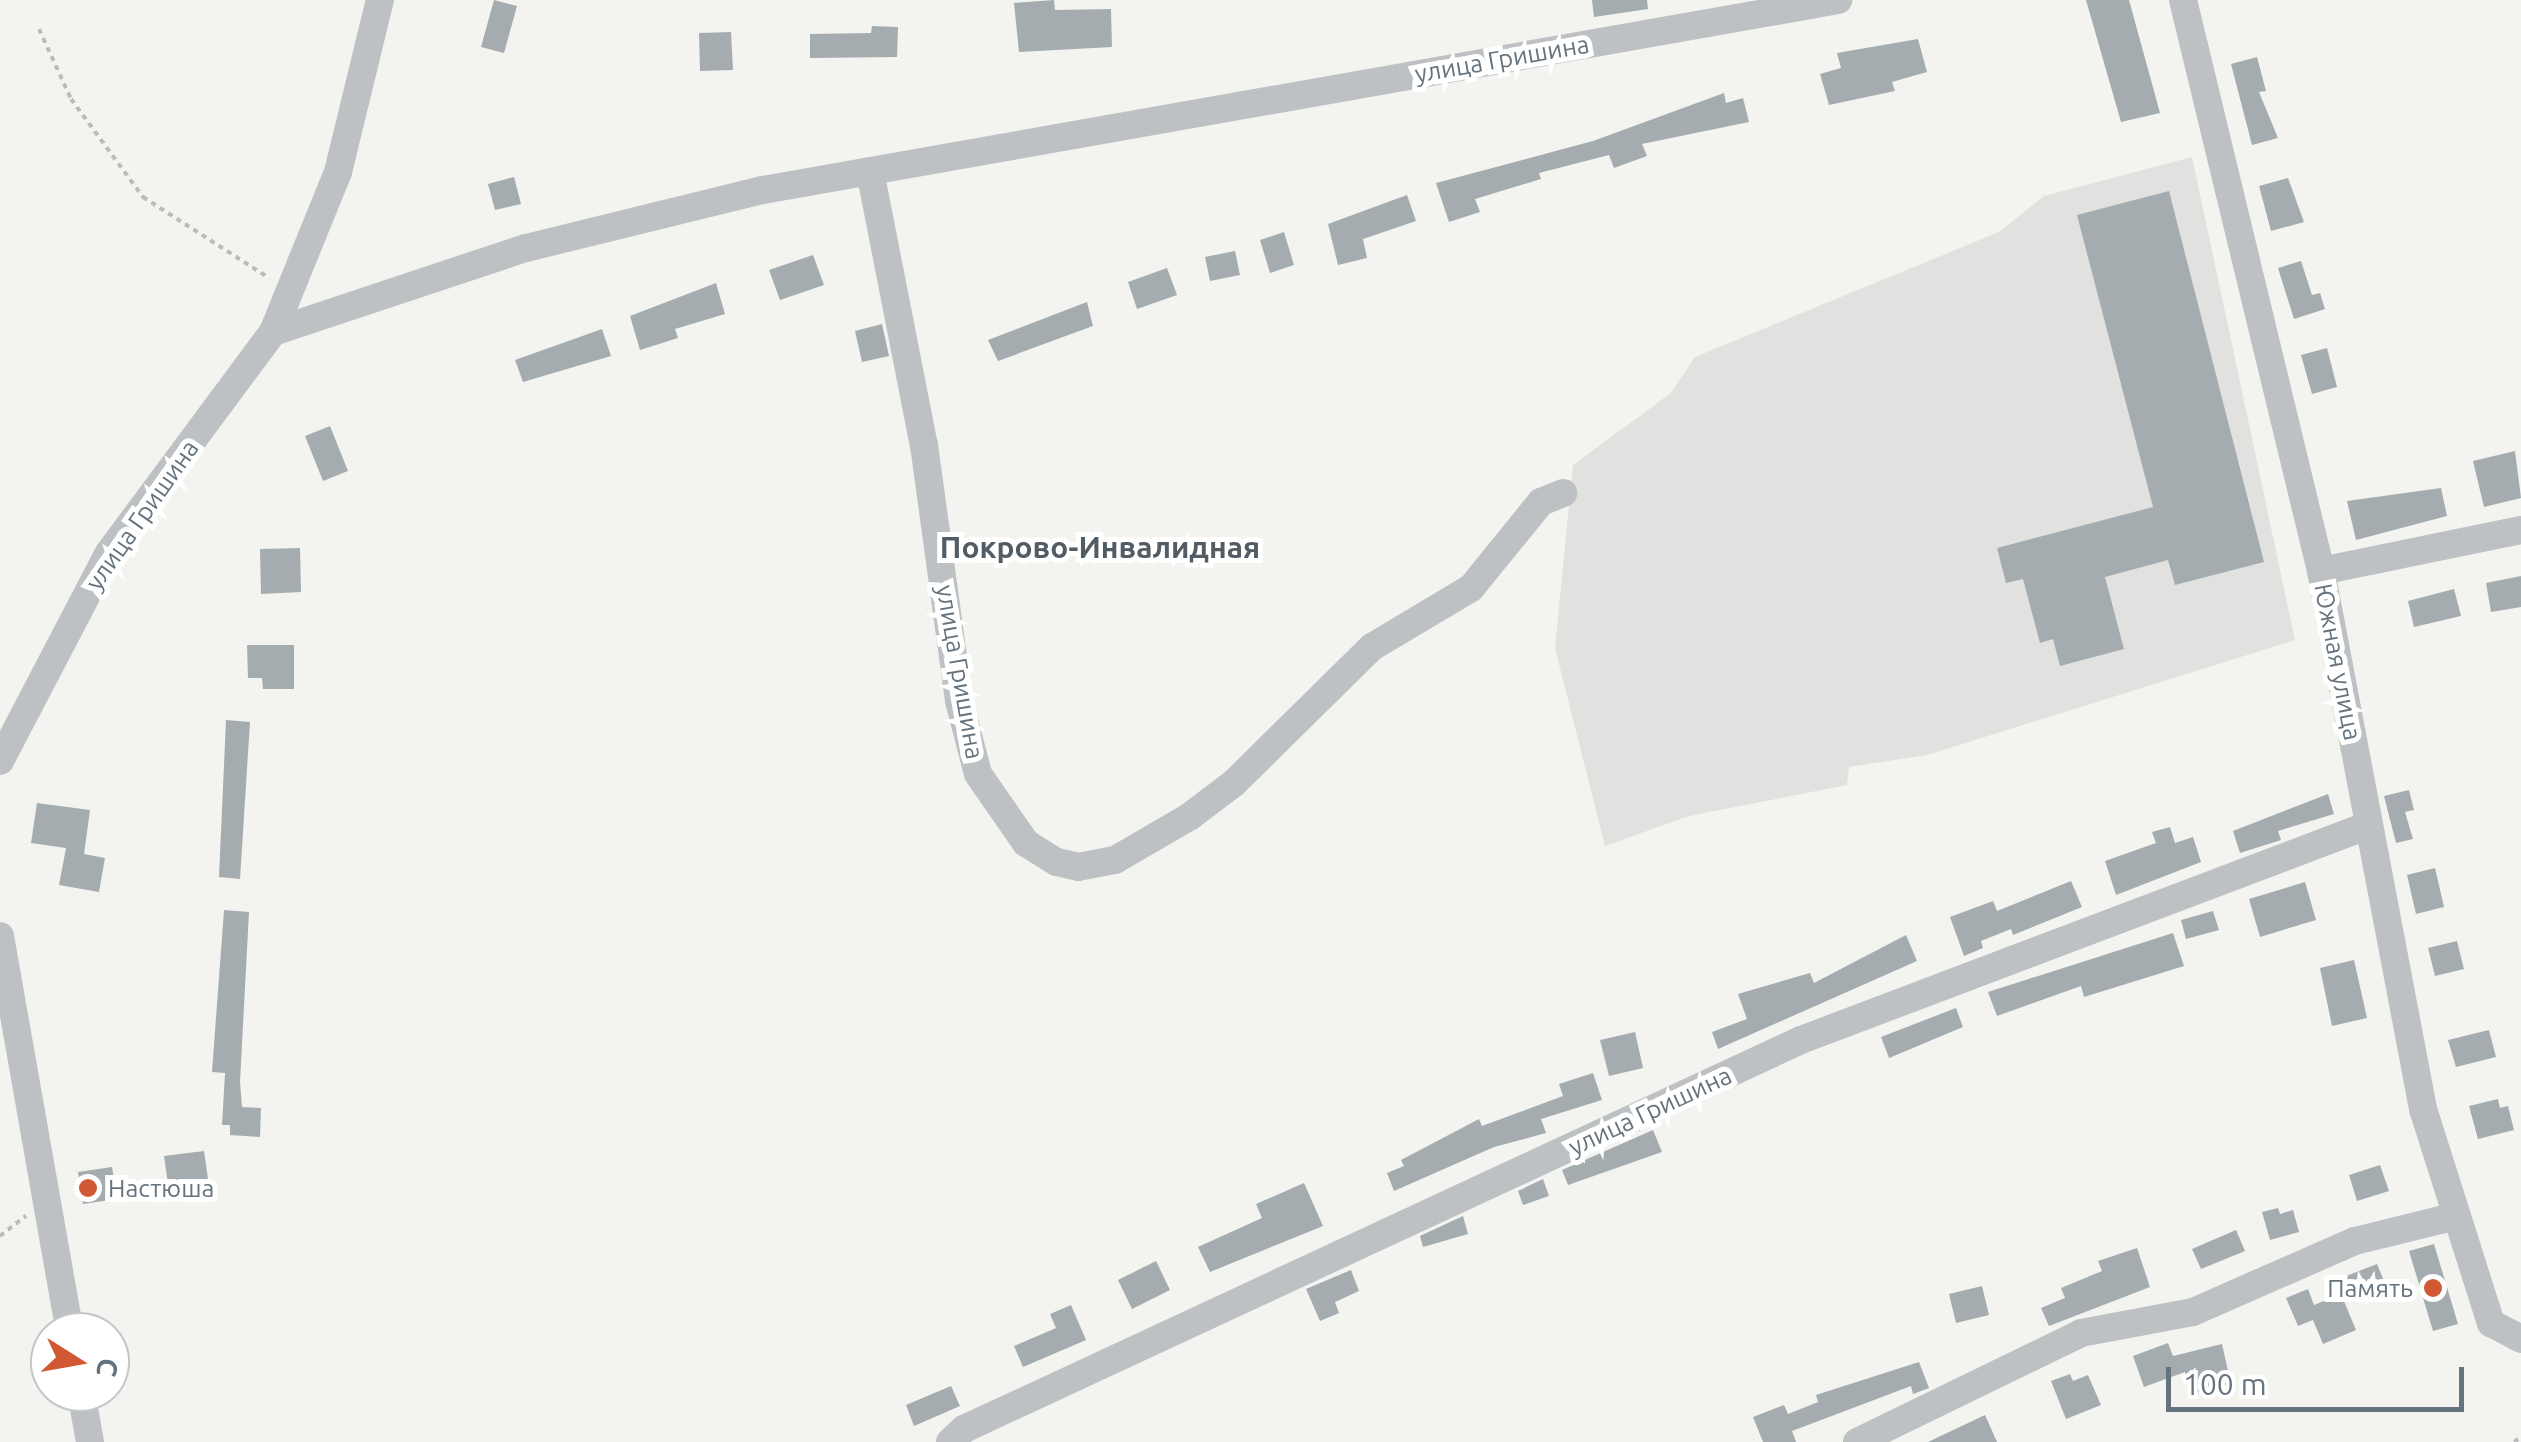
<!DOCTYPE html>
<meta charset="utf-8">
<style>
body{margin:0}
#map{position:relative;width:2521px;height:1442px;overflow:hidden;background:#f3f3f0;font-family:Ubuntu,sans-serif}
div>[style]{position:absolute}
.built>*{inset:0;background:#e1e2e0}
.building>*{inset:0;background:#a5acb0}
.path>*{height:4px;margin-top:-2px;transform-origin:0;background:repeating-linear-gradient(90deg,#b9bbbd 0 5px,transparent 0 10px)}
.minor>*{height:28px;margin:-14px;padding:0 14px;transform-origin:14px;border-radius:14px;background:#bdc1c4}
.dots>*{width:28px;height:28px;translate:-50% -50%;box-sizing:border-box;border:5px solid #fff;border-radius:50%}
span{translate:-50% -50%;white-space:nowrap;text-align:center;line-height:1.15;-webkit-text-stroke:10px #fff;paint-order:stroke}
.street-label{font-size:25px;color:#65737e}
.poi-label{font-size:25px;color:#65737e}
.left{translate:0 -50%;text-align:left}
.right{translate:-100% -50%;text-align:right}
.quarter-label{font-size:30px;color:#525c64;font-weight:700}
.north{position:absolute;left:30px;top:1312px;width:100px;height:100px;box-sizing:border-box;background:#fff;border:2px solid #c1c7cb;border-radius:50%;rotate:101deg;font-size:28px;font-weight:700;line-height:40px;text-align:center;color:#65737e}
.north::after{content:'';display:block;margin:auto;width:35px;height:45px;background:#d05833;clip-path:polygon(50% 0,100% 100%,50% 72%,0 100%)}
.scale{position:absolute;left:2166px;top:1367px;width:298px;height:45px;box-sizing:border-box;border:5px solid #65737e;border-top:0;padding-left:12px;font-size:30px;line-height:35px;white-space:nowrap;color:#65737e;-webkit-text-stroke:8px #fff;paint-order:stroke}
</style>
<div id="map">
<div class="built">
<i style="clip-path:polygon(2192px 157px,2295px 640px,1927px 755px,1849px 767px,1847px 785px,1689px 816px,1605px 846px,1555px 648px,1573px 465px,1671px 393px,1695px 357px,1999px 232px,2044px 196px)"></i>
</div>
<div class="building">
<i style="clip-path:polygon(494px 0,517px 6px,504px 53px,481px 47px)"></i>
<i style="clip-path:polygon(1054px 0,1055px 10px,1111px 9px,1112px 47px,1019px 52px,1014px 3px)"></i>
<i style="clip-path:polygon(1592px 0,1647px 0,1648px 9px,1594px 17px)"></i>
<i style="clip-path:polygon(2086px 0,2129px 0,2160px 113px,2121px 122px)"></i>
<i style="clip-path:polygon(872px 26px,898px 27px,897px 57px,810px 58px,810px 34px,871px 33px)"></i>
<i style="clip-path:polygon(731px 32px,733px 70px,700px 71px,699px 33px)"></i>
<i style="clip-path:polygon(1918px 39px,1927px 72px,1892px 82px,1895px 91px,1829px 105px,1820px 74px,1841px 68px,1837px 53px)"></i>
<i style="clip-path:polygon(2257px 57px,2266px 91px,2259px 92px,2278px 138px,2252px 145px,2231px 64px)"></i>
<i style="clip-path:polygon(1724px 93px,1726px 103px,1743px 98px,1749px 122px,1642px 144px,1647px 156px,1614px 168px,1609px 155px,1539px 173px,1541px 179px,1475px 199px,1480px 212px,1449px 222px,1436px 183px,1593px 141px)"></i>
<i style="clip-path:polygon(514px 177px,521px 204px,495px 210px,488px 184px)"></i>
<i style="clip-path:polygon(2288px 178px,2304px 222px,2271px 231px,2259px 186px)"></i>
<i style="clip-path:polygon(2169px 191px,2264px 562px,2175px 585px,2168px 560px,2105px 577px,2124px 649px,2060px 666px,2053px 639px,2040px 643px,2023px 579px,2006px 583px,1997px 548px,2153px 507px,2077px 215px)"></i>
<i style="clip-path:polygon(1407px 195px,1416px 221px,1363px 239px,1367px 258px,1338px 265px,1328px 224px)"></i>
<i style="clip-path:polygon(1284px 232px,1294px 265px,1270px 273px,1260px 240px)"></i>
<i style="clip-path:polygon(1235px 251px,1240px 275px,1210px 281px,1205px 257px)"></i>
<i style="clip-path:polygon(813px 255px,824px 285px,780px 300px,769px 270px)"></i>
<i style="clip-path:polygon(2301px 261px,2312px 295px,2320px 293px,2325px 309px,2294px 319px,2278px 268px)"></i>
<i style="clip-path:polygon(1167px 268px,1177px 295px,1137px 309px,1128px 282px)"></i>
<i style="clip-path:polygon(716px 283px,725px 314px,675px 329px,678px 338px,640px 350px,630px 316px)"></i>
<i style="clip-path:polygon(1087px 302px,1093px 326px,998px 361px,988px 340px)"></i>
<i style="clip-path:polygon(882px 324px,889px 356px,862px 362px,855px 331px)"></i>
<i style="clip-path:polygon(602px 329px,611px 356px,523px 382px,515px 360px)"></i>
<i style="clip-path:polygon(2327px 348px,2337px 387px,2312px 394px,2301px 355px)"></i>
<i style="clip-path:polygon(330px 426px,348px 471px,323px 481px,305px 436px)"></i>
<i style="clip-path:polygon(2515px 451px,2521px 498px,2484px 507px,2473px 461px)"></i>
<i style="clip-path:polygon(2441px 488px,2447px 516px,2356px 540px,2347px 501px)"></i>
<i style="clip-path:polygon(300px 548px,301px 592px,261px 594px,260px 549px)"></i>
<i style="clip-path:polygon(2521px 576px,2521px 607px,2491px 612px,2486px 583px)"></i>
<i style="clip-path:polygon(2454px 589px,2461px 616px,2414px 627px,2408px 601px)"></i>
<i style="clip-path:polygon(247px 645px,294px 645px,294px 689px,263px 689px,262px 678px,248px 678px)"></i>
<i style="clip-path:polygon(226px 720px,250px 722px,240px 879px,219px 877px)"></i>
<i style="clip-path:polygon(2409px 790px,2414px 810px,2405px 812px,2413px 839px,2396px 843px,2384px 796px)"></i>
<i style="clip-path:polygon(2328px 794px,2334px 814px,2278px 831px,2281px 840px,2240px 853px,2233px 831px)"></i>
<i style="clip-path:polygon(37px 803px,90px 810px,84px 854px,105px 858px,99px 892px,59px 885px,66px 848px,31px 843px)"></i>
<i style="clip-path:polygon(2170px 827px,2175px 843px,2193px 837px,2201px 862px,2116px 895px,2105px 861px,2156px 843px,2152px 832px)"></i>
<i style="clip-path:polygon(2435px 868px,2444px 907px,2416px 914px,2407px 875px)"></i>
<i style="clip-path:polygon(2071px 881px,2082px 907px,2013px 935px,2011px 929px,1981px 941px,1983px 948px,1964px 956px,1950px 917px,1993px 901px,1997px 911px)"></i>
<i style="clip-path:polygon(2305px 882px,2316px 920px,2260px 937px,2249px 899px)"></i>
<i style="clip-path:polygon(224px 910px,249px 912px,240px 1082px,242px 1107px,261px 1108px,260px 1137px,230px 1135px,230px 1125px,222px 1125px,225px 1073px,212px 1072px)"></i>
<i style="clip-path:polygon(2213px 911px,2219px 930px,2186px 939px,2181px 920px)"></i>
<i style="clip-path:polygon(2173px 933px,2184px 966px,2084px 997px,2081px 986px,1997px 1016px,1988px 992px)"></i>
<i style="clip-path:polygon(1906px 935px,1917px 961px,1718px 1049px,1712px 1032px,1747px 1019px,1738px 994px,1810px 973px,1814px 983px)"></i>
<i style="clip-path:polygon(2457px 941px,2464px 969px,2435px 976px,2428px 948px)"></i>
<i style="clip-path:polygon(2354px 960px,2367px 1018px,2332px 1026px,2320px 968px)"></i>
<i style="clip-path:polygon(1956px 1008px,1963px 1027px,1889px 1058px,1881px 1037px)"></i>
<i style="clip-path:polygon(2489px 1030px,2496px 1057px,2456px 1067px,2448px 1040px)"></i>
<i style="clip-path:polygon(1635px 1032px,1643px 1068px,1609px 1076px,1600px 1040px)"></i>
<i style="clip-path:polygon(1593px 1073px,1602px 1100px,1541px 1119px,1546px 1133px,1494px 1147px,1394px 1191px,1387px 1173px,1404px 1166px,1401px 1160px,1479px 1119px,1482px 1126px,1563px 1096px,1559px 1084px)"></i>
<i style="clip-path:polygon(2498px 1099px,2500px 1108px,2508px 1106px,2514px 1130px,2478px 1139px,2469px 1106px)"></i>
<i style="clip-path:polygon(1653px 1130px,1662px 1152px,1568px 1185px,1562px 1170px)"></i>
<i style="clip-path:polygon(204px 1151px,208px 1179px,168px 1184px,164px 1156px)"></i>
<i style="clip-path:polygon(2380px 1165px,2389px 1191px,2357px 1201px,2349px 1175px)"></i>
<i style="clip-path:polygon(112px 1167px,117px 1199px,83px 1204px,78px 1172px)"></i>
<i style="clip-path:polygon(1543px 1179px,1549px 1196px,1523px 1205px,1518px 1191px)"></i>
<i style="clip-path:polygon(1304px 1183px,1323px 1226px,1210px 1272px,1198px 1247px,1262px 1218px,1256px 1204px)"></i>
<i style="clip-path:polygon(2278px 1208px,2280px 1214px,2293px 1210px,2299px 1232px,2270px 1240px,2262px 1212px)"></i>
<i style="clip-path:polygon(1463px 1216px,1468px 1234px,1423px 1247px,1420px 1236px)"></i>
<i style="clip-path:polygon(2236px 1230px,2245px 1251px,2201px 1269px,2192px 1249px)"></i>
<i style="clip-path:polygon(2434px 1244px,2458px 1324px,2433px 1331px,2409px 1251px)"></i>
<i style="clip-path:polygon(2137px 1248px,2150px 1287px,2049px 1326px,2041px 1308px,2065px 1298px,2061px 1288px,2102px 1271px,2098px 1261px)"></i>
<i style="clip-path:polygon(1156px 1261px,1170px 1290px,1132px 1309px,1118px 1280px)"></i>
<i style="clip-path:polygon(2377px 1264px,2386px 1286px,2349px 1301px,2341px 1278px)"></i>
<i style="clip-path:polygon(1351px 1270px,1359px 1291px,1335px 1302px,1339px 1313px,1320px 1321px,1306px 1289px)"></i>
<i style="clip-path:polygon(1982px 1286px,1989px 1315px,1956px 1323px,1949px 1294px)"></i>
<i style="clip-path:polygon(2308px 1289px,2314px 1305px,2341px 1294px,2356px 1330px,2323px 1344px,2313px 1320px,2298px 1326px,2286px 1298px)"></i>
<i style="clip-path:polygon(1071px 1305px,1086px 1340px,1023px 1367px,1014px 1346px,1056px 1328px,1050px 1314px)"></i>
<i style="clip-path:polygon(2168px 1343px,2173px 1356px,2222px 1344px,2231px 1384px,2191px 1394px,2185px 1372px,2144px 1387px,2133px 1356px)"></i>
<i style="clip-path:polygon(1919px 1362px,1929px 1388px,1913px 1394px,1911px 1386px,1792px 1431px,1796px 1442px,1763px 1442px,1753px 1417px,1784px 1405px,1788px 1414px,1818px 1402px,1816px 1395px)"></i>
<i style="clip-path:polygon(2070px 1374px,2073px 1381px,2088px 1375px,2101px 1405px,2066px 1419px,2051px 1381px)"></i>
<i style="clip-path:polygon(951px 1386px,960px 1406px,914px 1426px,906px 1405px)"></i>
<i style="clip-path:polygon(1985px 1415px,1997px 1442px,1928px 1442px)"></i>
</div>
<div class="path">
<i style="left:39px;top:29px;width:77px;rotate:65.4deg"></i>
<i style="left:71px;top:99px;width:122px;rotate:53.7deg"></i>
<i style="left:143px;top:197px;width:150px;rotate:32.7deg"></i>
<i style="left:0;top:1236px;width:33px;rotate:-38deg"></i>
<i style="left:2514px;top:1442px;width:9px;rotate:-36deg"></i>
</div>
<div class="minor">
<i style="left:2183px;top:0;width:587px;rotate:76.41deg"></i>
<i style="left:2321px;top:571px;width:548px;rotate:79.26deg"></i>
<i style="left:2423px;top:1109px;width:225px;rotate:72.4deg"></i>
<i style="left:2491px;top:1323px;width:34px;rotate:28deg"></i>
<i style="left:870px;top:171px;width:279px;rotate:78.9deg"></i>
<i style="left:924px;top:445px;width:258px;rotate:82.2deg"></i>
<i style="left:959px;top:701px;width:75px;rotate:75.4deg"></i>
<i style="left:978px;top:774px;width:84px;rotate:55.2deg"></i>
<i style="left:1026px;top:843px;width:36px;rotate:32deg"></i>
<i style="left:1057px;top:862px;width:22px;rotate:13deg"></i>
<i style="left:1078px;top:867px;width:38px;rotate:-11deg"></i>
<i style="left:1115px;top:860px;width:86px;rotate:-30.2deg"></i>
<i style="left:1189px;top:817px;width:56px;rotate:-37.1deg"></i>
<i style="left:1234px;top:783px;width:194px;rotate:-44.6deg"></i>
<i style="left:1372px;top:647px;width:115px;rotate:-30.8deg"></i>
<i style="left:1471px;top:588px;width:111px;rotate:-50.9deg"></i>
<i style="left:1541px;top:502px;width:24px;rotate:-22deg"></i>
<i style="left:273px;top:332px;width:267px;rotate:-18.4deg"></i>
<i style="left:526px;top:248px;width:244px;rotate:-13.8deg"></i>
<i style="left:763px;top:190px;width:1092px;rotate:-10.02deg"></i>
<i style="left:2321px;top:571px;width:204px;rotate:-11.6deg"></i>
<i style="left:0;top:761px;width:233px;rotate:-62.4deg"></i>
<i style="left:108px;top:554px;width:277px;rotate:-53.4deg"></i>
<i style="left:273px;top:332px;width:173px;rotate:-67.9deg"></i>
<i style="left:338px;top:172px;width:177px;rotate:-76.3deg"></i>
<i style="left:0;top:936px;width:402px;rotate:80deg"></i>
<i style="left:81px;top:1392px;width:51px;rotate:79.8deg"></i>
<i style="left:950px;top:1442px;width:19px;rotate:-43deg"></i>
<i style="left:964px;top:1429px;width:923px;rotate:-24.93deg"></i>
<i style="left:1801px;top:1040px;width:607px;rotate:-20.73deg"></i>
<i style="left:1857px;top:1442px;width:249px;rotate:-25.9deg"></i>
<i style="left:2081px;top:1333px;width:114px;rotate:-10.6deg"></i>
<i style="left:2193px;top:1312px;width:177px;rotate:-23.7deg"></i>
<i style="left:2355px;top:1241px;width:105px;rotate:-13.8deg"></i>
</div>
<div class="dots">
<i style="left:88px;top:1188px;background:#d05833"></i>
<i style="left:2433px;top:1288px;background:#d05833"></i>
</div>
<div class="street-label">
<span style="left:1502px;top:59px;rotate:-10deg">улица Гришина</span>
<span style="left:142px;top:515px;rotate:-55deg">улица Гришина</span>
<span style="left:2338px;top:662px;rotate:79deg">Южная улица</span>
<span style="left:960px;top:672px;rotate:80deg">улица Гришина</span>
<span style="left:1650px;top:1111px;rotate:-25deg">улица Гришина</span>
</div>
<div class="poi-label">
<span class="left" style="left:108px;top:1188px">Настюша</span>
<span class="right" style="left:2413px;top:1288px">Память</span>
</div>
<div class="quarter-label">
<span style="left:1100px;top:547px">Покрово-Инвалидная</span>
</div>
<div class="north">С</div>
<div class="scale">100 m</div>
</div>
